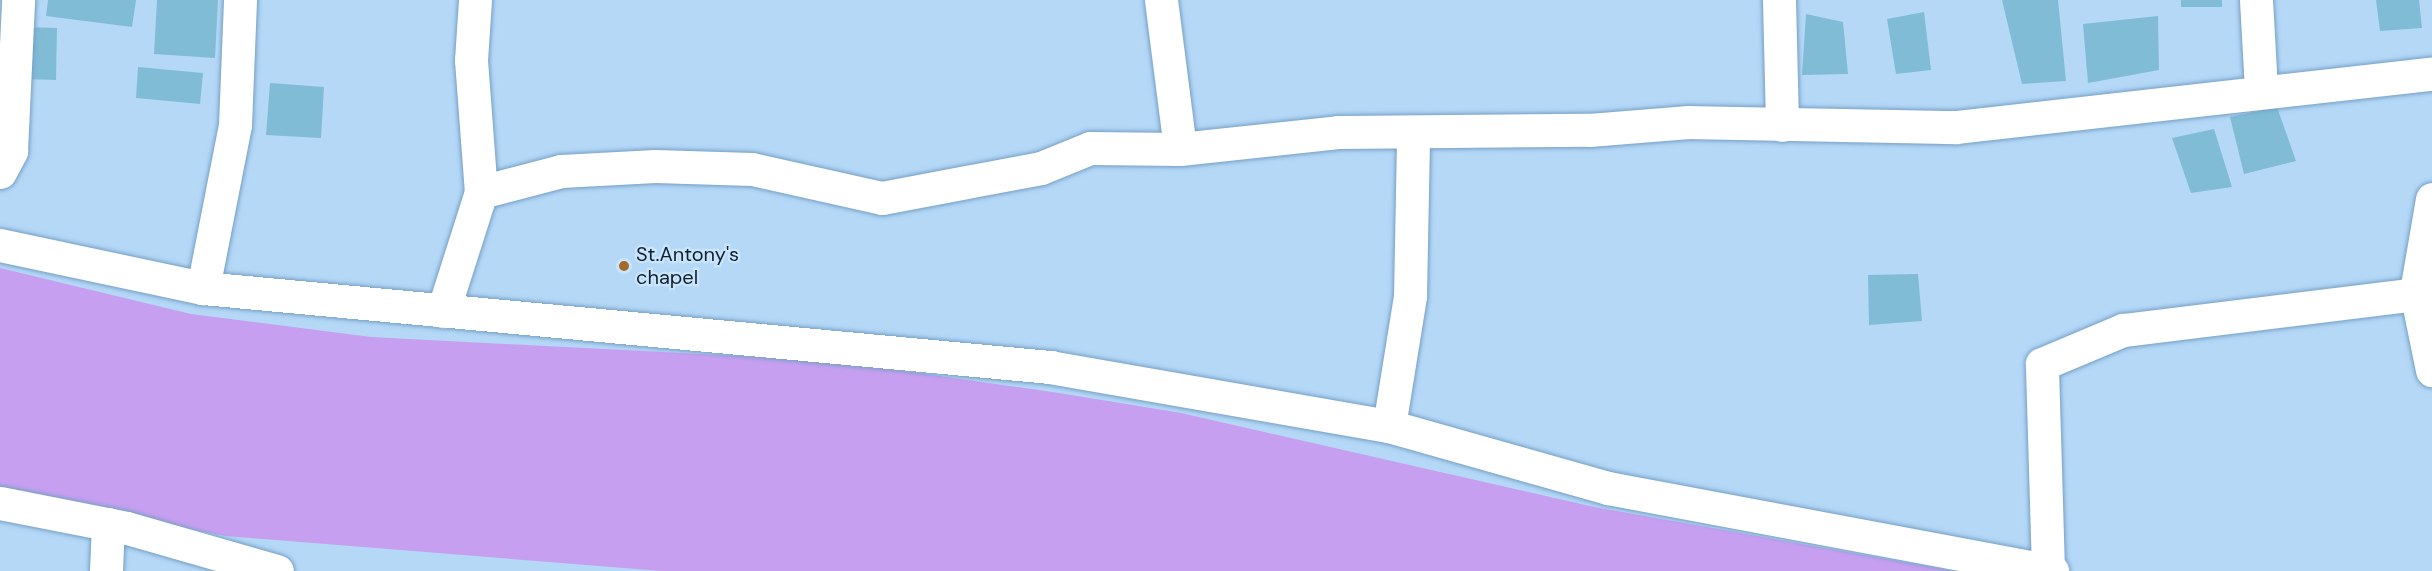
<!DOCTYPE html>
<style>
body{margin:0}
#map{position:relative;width:2432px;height:571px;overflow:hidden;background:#b5d8f7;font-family:"DM Sans",sans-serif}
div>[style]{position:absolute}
.water>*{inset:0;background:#c79ff1}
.building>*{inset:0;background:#80bcd6}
.roads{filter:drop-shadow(0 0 2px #76a0c6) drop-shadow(0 0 2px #76a0c6)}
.minor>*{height:33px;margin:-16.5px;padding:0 16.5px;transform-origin:16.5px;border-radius:16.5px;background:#fff}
.dots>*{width:16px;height:16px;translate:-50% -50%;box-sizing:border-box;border:3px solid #cae4fc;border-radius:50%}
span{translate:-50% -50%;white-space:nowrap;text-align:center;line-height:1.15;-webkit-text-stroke:4.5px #cae4fc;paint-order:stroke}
.poi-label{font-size:20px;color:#0e1f2d}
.left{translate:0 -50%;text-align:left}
</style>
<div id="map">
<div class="water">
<i style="clip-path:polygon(0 268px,191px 314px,371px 337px,835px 361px,1059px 393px,1181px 413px,1594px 507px,1954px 571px,661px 571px,226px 536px,0 493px)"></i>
</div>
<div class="building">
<i style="clip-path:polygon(48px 0,136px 0,132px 27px,46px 16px)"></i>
<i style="clip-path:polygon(157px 0,218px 0,215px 58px,154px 54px)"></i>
<i style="clip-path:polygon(2002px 0,2058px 0,2066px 81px,2022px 84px)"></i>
<i style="clip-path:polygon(2181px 0,2222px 0,2222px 7px,2181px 7px)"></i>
<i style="clip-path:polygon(2376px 0,2419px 0,2422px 28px,2380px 31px)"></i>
<i style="clip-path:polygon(1924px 12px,1931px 70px,1896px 74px,1887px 19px)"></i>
<i style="clip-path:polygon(1806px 14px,1843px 22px,1848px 74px,1802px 75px)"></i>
<i style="clip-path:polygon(2158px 16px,2159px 70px,2088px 83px,2083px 24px)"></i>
<i style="clip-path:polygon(24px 27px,57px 28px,56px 80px,23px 79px)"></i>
<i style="clip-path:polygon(138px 67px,203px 73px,200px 104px,136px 98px)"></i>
<i style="clip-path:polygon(270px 83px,324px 87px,321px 138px,266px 135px)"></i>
<i style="clip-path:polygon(2277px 107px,2296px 161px,2244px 174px,2230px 117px)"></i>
<i style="clip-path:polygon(2214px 129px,2232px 187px,2191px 193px,2172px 138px)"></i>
<i style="clip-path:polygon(1918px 274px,1922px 321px,1869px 325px,1868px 275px)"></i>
</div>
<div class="roads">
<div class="minor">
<i style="left:475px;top:0;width:60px;rotate:93.8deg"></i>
<i style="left:471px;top:60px;width:132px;rotate:85.7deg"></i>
<i style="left:481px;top:192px;width:83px;rotate:-14.7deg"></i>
<i style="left:561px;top:171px;width:94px;rotate:-3deg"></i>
<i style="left:655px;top:166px;width:97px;rotate:1.8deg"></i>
<i style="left:752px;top:169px;width:133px;rotate:12.6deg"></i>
<i style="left:882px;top:198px;width:162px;rotate:-10.7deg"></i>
<i style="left:1041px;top:168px;width:53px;rotate:-22.2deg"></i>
<i style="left:1090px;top:148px;width:90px;rotate:0.6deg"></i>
<i style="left:1180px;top:149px;width:159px;rotate:-6.1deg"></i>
<i style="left:1338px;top:132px;width:251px;rotate:-0.5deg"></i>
<i style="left:1589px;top:130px;width:100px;rotate:-4.6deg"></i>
<i style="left:1689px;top:122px;width:267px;rotate:1.1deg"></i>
<i style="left:1956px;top:127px;width:479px;rotate:-6.4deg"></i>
<i style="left:1161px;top:0;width:150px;rotate:82.7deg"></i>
<i style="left:1779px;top:0;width:125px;rotate:88.6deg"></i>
<i style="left:2256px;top:0;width:90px;rotate:86.8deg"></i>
<i style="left:0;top:172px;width:24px;rotate:-62deg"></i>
<i style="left:11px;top:151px;width:151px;rotate:-87.3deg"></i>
<i style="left:2432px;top:199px;width:94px;rotate:99.8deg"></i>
<i style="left:2416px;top:292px;width:80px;rotate:78.4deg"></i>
<i style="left:0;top:245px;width:208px;rotate:12deg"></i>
<i style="left:203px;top:288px;width:851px;rotate:5.33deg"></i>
<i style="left:1050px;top:367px;width:344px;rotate:9.9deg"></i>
<i style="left:1389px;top:426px;width:228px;rotate:15.8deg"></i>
<i style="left:1608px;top:488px;width:452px;rotate:10.6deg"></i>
<i style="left:203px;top:288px;width:166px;rotate:-78.9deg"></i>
<i style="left:235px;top:125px;width:125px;rotate:-87.7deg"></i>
<i style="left:443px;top:311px;width:125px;rotate:-72.3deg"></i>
<i style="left:1389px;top:426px;width:132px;rotate:-80.8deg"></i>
<i style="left:1410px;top:296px;width:162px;rotate:-88.9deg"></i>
<i style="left:0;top:503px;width:129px;rotate:11.1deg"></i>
<i style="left:127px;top:528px;width:156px;rotate:16deg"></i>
<i style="left:2048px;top:570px;width:206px;rotate:-91.7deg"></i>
<i style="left:2042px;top:364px;width:88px;rotate:-22.8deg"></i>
<i style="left:2123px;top:330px;width:311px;rotate:-7deg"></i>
<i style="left:106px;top:571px;width:47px;rotate:-87.6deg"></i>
</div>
</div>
<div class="dots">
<i style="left:624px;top:266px;background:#a36a28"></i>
</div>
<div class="poi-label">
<span class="left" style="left:636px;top:266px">St.Antony's<br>chapel</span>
</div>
</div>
